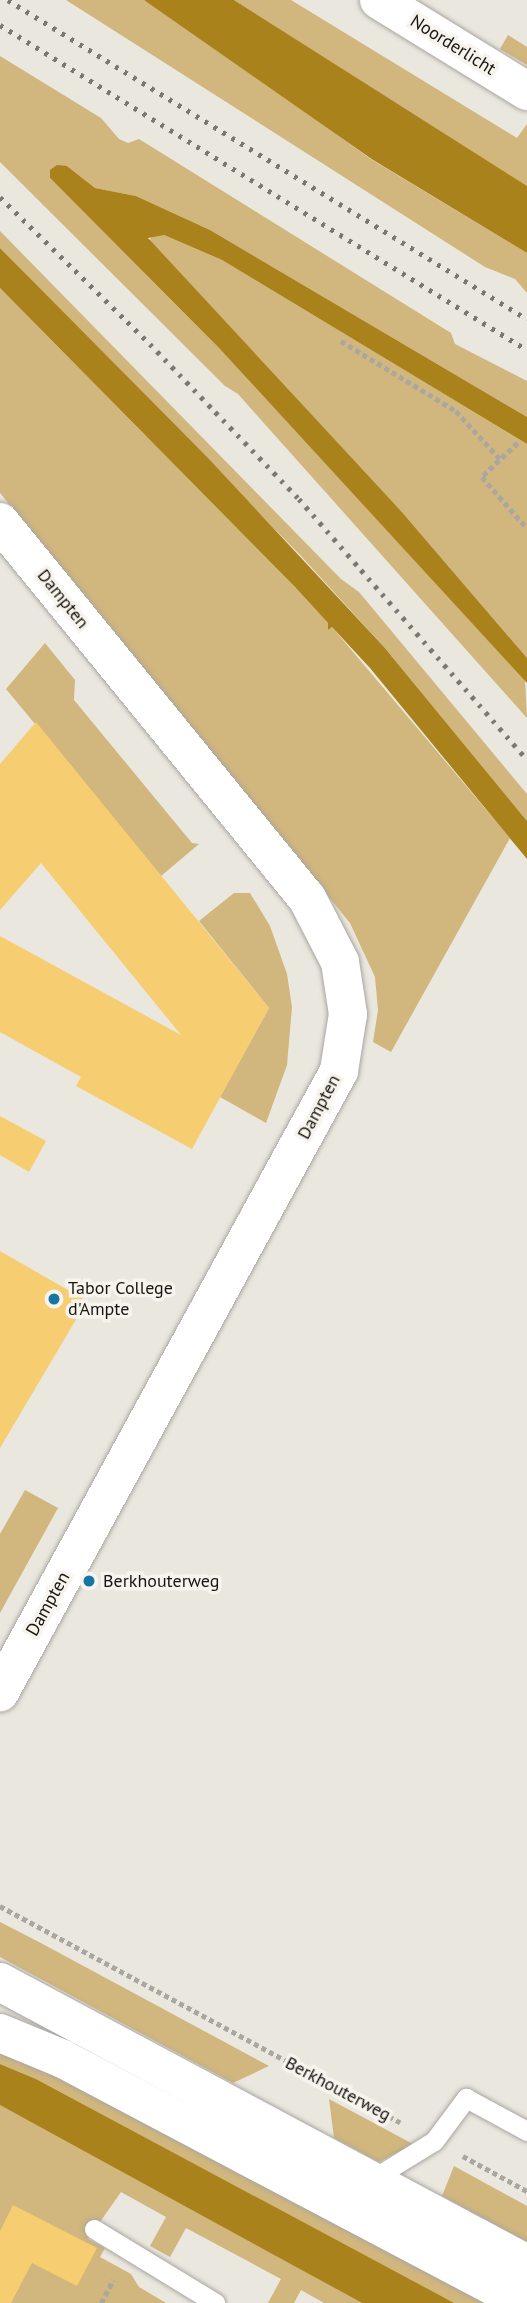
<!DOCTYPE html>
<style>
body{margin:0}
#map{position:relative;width:527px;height:2303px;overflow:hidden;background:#eae7df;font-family:"PT Sans",sans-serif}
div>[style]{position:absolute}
.green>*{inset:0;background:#d1b67d}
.water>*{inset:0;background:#aa821b}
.building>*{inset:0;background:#f6cd70}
.path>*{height:4.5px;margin-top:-2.25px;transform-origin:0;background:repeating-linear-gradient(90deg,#aaa7a1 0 5px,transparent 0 8.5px)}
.roads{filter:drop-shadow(0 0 2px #aaa6a0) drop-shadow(0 0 2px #aaa6a0)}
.lane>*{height:19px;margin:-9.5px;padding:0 9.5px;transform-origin:9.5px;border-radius:9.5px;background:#fff}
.street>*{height:38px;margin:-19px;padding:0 19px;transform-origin:19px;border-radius:19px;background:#fff}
.secondary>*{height:38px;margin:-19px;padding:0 19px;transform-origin:19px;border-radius:19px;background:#fff}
.rail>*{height:5px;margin-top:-2.5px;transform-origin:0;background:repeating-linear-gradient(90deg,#7a7772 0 3.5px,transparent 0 10.5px)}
.dots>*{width:19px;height:19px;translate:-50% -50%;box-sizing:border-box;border:4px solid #f7f4ed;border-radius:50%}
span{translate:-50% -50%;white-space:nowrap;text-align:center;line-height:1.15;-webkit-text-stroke:7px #f7f4ed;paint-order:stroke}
.street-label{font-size:18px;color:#181614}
.poi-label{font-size:18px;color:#181614}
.left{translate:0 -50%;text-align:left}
</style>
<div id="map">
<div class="green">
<i style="clip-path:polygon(66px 0,144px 0,163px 10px,372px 160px,527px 253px,527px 293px,515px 279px,485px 267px)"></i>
<i style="clip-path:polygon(234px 0,291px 0,517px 138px,527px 124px,527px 187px)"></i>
<i style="clip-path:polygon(508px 35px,527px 47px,527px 65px,500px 49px)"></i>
<i style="clip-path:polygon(0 56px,101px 118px,119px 139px,128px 143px,139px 139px,451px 333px,455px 344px,527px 381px,527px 417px,210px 230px,136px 196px,95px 188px,67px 166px,50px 178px,219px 348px,525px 680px,527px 718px,238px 394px,225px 386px,0 162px)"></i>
<i style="clip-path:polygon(0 231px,341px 579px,359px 592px,527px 794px,527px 821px,384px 647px,301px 556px,0 248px)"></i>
<i style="clip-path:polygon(152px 235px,164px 235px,222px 260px,527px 444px,527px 658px,401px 511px,149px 242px)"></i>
<i style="clip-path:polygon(0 288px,295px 587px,328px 623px,328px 630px,332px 627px,510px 838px,391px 1052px,373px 1042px,378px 1010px,375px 977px,350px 923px,0 493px)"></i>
<i style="clip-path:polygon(45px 643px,75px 680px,74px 700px,192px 843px,199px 844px,161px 876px,6px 689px)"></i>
<i style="clip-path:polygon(234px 893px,250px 893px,270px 926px,287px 974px,292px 1007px,287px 1065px,266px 1123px,220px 1097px,269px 1008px,199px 921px)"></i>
<i style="clip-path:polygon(25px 1490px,58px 1508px,0 1613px,0 1534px)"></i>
<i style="clip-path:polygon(0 1922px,39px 1942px,269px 2066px,233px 2083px,0 1957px)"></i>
<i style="clip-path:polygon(0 2046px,493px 2303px,454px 2303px,435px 2294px,36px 2079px,0 2064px)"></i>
<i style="clip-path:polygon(329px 2099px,413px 2144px,379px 2162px,334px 2138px)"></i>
<i style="clip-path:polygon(0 2105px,52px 2132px,362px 2303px,324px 2303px,301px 2290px,294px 2303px,268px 2303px,281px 2279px,186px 2228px,170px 2257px,150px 2246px,166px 2217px,121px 2192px,88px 2239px,105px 2248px,100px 2257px,131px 2274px,139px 2287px,166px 2303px,0 2303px)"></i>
<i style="clip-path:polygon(454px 2166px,527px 2206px,527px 2242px,442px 2196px)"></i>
</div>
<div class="water">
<i style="clip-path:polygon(144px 0,234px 0,527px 186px,527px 253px,373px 160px)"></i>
<i style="clip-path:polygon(57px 165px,67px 166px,95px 188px,136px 196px,210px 230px,527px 417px,527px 444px,222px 260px,164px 235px,148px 238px,401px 511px,527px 658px,527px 683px,219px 348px,50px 178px,50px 170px)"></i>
<i style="clip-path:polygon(0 248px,208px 458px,384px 647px,527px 821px,527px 859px,370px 668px,332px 627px,328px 630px,328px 623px,295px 587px,0 288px)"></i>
<i style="clip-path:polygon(0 2064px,36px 2079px,454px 2303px,362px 2303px,0 2105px)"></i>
</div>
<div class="building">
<i style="clip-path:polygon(36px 722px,269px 1008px,192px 1149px,76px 1086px,81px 1077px,0 1032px,0 936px,181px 1035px,41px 863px,0 910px,0 764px)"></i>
<i style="clip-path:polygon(0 1116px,46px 1141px,29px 1172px,0 1155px)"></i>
<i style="clip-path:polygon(0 1251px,87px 1301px,0 1448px)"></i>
<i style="clip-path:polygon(13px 2205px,97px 2248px,77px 2286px,32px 2263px,11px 2303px,0 2303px,0 2231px)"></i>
</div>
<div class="path">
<i style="left:341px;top:341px;width:135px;rotate:31.3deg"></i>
<i style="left:456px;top:411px;width:67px;rotate:47.4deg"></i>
<i style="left:518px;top:443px;width:50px;rotate:136.6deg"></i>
<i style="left:482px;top:477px;width:68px;rotate:48.6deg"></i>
<i style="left:0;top:1906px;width:455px;rotate:28.4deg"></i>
<i style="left:463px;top:2156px;width:73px;rotate:28.7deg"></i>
<i style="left:101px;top:2303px;width:26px;rotate:-62deg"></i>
</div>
<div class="roads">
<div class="lane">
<i style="left:369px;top:2181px;width:76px;rotate:-31.6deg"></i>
<i style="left:434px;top:2141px;width:54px;rotate:-53.3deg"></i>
<i style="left:466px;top:2098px;width:69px;rotate:28.4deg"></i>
<i style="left:94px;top:2229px;width:142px;rotate:31.4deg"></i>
</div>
<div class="street">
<i style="left:379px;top:0;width:174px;rotate:31.6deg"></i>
<i style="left:0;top:522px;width:485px;rotate:50.8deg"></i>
<i style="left:307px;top:898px;width:72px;rotate:62.7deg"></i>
<i style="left:340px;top:962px;width:53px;rotate:81.3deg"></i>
<i style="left:348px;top:1014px;width:58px;rotate:99deg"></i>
<i style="left:339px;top:1071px;width:708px;rotate:118.63deg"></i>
</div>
<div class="secondary">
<i style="left:0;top:1982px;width:598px;rotate:28.15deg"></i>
<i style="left:0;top:2033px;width:68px;rotate:22.4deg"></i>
<i style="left:63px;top:2059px;width:522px;rotate:27.84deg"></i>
</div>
</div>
<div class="rail">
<i style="left:8px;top:0;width:609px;rotate:31.58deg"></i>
<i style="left:0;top:25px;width:619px;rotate:31.66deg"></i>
<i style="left:0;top:197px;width:210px;rotate:44.4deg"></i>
<i style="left:150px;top:344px;width:215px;rotate:46.1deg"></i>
<i style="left:299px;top:499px;width:346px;rotate:48.8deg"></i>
</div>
<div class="dots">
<i style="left:54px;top:1299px;background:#1676a3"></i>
<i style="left:89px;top:1581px;background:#1676a3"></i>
</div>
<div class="street-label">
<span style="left:453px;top:45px;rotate:32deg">Noorderlicht</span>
<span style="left:63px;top:599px;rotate:51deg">Dampten</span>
<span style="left:319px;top:1107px;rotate:-62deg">Dampten</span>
<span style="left:48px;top:1604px;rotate:-61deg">Dampten</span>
<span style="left:338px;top:2089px;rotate:28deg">Berkhouterweg</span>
</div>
<div class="poi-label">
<span class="left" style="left:68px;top:1299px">Tabor College<br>d'Ampte</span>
<span class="left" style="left:103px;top:1581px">Berkhouterweg</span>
</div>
</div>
